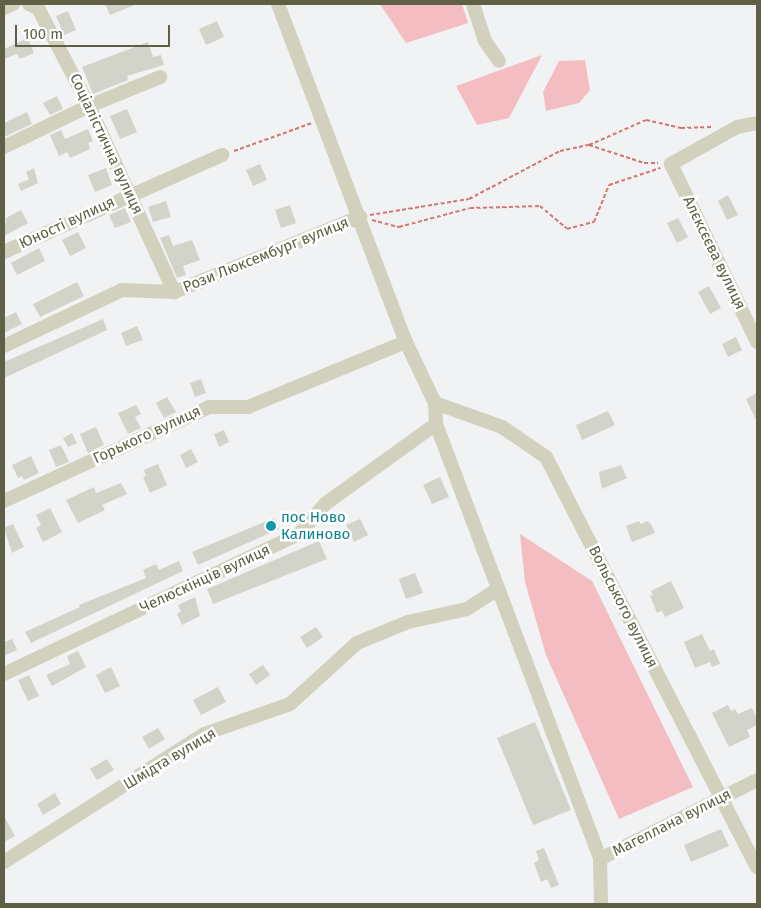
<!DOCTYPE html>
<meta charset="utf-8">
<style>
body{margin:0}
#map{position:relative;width:761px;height:908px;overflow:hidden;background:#f1f2f3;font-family:"Fira Sans",sans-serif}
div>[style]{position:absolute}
.green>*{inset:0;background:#f3bdc1}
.building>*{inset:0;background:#d2d4ca}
.path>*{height:2px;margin-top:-1px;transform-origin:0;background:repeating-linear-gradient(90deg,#d57672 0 4px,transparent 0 6.5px)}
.minor>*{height:14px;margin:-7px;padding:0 7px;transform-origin:7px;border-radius:7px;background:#d1d1be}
.dots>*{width:14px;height:14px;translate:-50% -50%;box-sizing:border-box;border:2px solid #fff;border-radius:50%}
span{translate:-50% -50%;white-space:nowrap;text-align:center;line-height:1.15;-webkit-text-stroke:5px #fff;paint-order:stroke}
.street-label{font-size:15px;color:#606047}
.culture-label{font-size:15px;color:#0d838f}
.left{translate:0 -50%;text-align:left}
.frame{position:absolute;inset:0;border:5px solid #606047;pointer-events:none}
.scale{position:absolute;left:15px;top:25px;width:155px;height:22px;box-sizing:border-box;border:2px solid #606047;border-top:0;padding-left:6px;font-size:15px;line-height:18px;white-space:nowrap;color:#606047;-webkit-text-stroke:4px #fff;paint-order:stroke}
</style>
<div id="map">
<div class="green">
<i style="clip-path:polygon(380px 4px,462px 4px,468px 23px,406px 43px)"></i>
<i style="clip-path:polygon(542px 55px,509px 118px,477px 125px,456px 86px)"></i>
<i style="clip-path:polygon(585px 60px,590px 90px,579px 103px,546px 111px,543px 92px,559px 61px)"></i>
<i style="clip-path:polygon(520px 534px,592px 581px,693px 787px,619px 819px,546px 655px,525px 582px)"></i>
</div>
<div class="building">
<i style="clip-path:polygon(105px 4px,137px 4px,110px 15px)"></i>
<i style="clip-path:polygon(68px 11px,76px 30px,64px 35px,56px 16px)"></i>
<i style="clip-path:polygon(217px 21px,224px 37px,206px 45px,199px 29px)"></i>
<i style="clip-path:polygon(28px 38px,34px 53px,20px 59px,17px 54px,4px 59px,4px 49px)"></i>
<i style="clip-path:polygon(148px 42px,153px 57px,161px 55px,164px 65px,127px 76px,128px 80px,93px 94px,82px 67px)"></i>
<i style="clip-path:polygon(57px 96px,63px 109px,50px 115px,43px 103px)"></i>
<i style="clip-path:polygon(127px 109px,137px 132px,120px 139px,110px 116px)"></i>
<i style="clip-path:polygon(27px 112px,32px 124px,4px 137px,4px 123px)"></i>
<i style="clip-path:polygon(88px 129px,93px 141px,88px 143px,90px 149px,70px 158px,67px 152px,59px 156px,50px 135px,61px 130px,65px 139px)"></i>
<i style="clip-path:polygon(260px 164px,267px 180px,253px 186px,246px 170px)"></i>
<i style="clip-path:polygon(34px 168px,38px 183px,21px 191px,18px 184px,29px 179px,26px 172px)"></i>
<i style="clip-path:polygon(106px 168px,112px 185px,95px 192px,88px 175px)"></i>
<i style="clip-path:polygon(728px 195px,738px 215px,727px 220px,718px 201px)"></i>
<i style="clip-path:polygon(166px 201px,171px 217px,153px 222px,148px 207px)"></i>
<i style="clip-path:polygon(290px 205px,296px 223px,281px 228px,275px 210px)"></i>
<i style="clip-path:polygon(125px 208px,131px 222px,115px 228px,109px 215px)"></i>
<i style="clip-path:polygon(21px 210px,28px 223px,4px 236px,6px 218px)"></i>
<i style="clip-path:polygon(678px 218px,688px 237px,677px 243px,667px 223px)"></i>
<i style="clip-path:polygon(78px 232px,86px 248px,70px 256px,62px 240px)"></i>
<i style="clip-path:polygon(169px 235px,173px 246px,192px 240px,200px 260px,183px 266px,186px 275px,177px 278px,160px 238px)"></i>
<i style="clip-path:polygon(39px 248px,45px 261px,17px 275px,11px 263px)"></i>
<i style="clip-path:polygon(77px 282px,84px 296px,40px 317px,33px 304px)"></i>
<i style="clip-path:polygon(709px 286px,721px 308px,710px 314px,698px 292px)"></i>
<i style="clip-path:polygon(16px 312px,22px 324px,4px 333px,4px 318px)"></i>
<i style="clip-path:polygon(103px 319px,107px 330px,4px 378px,4px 362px)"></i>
<i style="clip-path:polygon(137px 326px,143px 340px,126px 346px,121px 333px)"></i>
<i style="clip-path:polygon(736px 337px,742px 350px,728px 357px,722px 344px)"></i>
<i style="clip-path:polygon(201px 379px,206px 393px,195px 397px,190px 383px)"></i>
<i style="clip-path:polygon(757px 393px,757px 422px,746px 399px)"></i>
<i style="clip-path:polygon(167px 397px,176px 412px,164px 418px,156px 403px)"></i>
<i style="clip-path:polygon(136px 405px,141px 414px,135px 417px,141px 428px,128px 434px,118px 413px)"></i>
<i style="clip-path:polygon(608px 411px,615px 425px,582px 440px,576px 425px)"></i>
<i style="clip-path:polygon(96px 427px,104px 445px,88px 453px,80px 434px)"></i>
<i style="clip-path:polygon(224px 430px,229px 442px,219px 447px,214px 434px)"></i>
<i style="clip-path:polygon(72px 433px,77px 443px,68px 447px,63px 438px)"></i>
<i style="clip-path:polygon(61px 445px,69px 462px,56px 467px,49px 450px)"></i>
<i style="clip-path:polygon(191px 449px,198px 462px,186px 468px,180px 455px)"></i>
<i style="clip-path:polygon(31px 456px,39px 473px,24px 480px,22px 476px,18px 478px,12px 465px)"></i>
<i style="clip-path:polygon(158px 464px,167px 485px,150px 493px,143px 477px,146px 476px,144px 470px)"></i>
<i style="clip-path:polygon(621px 465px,627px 478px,602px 489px,599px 472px)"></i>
<i style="clip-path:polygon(440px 477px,449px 497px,432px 504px,423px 485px)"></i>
<i style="clip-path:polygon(121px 483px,127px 494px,102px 505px,105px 510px,78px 523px,66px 500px,94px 487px,96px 493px)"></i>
<i style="clip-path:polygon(50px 508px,62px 532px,43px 542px,36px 528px,41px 525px,36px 515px)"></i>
<i style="clip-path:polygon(274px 518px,279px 529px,198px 565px,192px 552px)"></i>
<i style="clip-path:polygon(360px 519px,368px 535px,354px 542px,346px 525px)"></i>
<i style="clip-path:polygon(639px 521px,641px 524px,647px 521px,651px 524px,655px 533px,632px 542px,626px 526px)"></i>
<i style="clip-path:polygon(13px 524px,24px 547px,12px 553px,4px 528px)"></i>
<i style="clip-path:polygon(319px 541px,327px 559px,213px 604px,207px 589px)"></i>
<i style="clip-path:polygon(179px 561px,183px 571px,31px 643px,25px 632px,80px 607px,79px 605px,146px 578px,143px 570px,156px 564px,159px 570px)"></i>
<i style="clip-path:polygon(415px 573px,423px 593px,406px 599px,399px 579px)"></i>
<i style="clip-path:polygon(671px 581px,684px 608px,665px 617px,662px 611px,657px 613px,650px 596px,653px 595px,651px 591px)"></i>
<i style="clip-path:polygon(195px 597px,200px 616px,182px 625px,177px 614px,181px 611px,178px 605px)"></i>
<i style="clip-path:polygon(316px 627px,323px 637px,307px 648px,300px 637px)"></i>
<i style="clip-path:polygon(702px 634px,710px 651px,714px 649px,720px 664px,712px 667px,710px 662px,695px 668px,684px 642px)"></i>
<i style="clip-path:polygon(12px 639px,17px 650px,4px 656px,4px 642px)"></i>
<i style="clip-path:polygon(78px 651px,86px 667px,52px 686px,46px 675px,70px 664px,67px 656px)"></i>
<i style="clip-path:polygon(263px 665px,270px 675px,256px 685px,249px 674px)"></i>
<i style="clip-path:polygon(111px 667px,120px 686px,105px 693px,96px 675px)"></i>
<i style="clip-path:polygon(29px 675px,39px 696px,28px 701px,18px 680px)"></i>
<i style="clip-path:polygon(218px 687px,226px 702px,201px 715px,193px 700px)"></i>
<i style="clip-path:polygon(728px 705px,731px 711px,735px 709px,738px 714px,752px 708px,757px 719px,757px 725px,747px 730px,750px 737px,729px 747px,712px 713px)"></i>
<i style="clip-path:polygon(535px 722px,571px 810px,533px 825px,497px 738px)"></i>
<i style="clip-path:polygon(158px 728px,165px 739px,149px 749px,142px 737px)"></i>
<i style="clip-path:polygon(107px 759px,114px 770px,97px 780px,90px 769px)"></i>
<i style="clip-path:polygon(55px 793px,61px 804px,43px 815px,37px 804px)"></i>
<i style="clip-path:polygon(4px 816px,15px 836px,4px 842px)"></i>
<i style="clip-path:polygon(721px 829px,729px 846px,691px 862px,684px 845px)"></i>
<i style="clip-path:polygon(544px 848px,559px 885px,551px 888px,547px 879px,541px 882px,534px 863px,539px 860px,536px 851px)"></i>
</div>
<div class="path">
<i style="left:589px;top:145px;width:62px;rotate:-23.7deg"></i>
<i style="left:646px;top:120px;width:36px;rotate:13deg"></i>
<i style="left:681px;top:128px;width:30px;rotate:-2deg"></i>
<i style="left:234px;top:151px;width:83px;rotate:-19.7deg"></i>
<i style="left:370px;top:215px;width:100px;rotate:-9.2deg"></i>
<i style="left:469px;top:199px;width:103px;rotate:-27.8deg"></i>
<i style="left:560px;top:151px;width:30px;rotate:-12deg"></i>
<i style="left:589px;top:145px;width:58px;rotate:18.1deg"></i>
<i style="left:644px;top:163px;width:14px"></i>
<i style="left:372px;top:220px;width:28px;rotate:15deg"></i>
<i style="left:399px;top:227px;width:73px;rotate:-15deg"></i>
<i style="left:470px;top:208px;width:70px;rotate:-1.6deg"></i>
<i style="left:540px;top:206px;width:35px;rotate:40deg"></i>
<i style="left:567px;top:229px;width:28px;rotate:-15deg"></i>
<i style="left:594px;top:222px;width:40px;rotate:-68deg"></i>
<i style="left:609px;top:185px;width:54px;rotate:-18.4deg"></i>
</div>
<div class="minor">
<i style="left:29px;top:4px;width:10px;rotate:24deg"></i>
<i style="left:38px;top:8px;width:110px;rotate:62.5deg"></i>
<i style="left:89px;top:106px;width:205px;rotate:65.4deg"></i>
<i style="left:278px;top:4px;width:361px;rotate:69.3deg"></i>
<i style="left:406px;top:342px;width:68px;rotate:64.6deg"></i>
<i style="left:435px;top:403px;width:21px;rotate:87deg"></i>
<i style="left:436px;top:424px;width:465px;rotate:69.3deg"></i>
<i style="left:473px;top:4px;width:39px;rotate:72deg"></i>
<i style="left:485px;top:41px;width:24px;rotate:55deg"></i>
<i style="left:4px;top:8px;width:10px;rotate:-24deg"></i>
<i style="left:757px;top:123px;width:20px;rotate:169deg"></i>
<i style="left:737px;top:127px;width:76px;rotate:150.7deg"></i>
<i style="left:671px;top:164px;width:198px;rotate:64.2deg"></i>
<i style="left:4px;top:147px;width:94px;rotate:-25.8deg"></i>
<i style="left:89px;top:106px;width:77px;rotate:-22.2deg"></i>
<i style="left:4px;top:252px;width:239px;rotate:-24deg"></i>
<i style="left:4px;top:346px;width:131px;rotate:-25.4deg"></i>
<i style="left:122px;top:290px;width:52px;rotate:2.2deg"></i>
<i style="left:174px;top:292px;width:201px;rotate:-22deg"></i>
<i style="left:435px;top:403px;width:71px;rotate:19.7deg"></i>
<i style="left:502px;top:427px;width:53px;rotate:34.3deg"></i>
<i style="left:546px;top:457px;width:461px;rotate:62.8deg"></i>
<i style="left:4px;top:501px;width:226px;rotate:-24.6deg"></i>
<i style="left:209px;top:407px;width:39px"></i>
<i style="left:248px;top:407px;width:171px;rotate:-22.4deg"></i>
<i style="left:4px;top:674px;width:327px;rotate:-25.4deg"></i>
<i style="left:299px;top:534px;width:40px;rotate:-49deg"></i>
<i style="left:325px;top:504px;width:137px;rotate:-35.8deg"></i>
<i style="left:4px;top:862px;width:237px;rotate:-32.6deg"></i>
<i style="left:204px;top:734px;width:91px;rotate:-19.2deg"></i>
<i style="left:290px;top:704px;width:91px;rotate:-42.3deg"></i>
<i style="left:357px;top:643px;width:55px;rotate:-22.4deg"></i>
<i style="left:408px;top:622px;width:60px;rotate:-12.4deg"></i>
<i style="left:467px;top:609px;width:37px;rotate:-33deg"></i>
<i style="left:601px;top:904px;width:45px;rotate:-91.3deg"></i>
<i style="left:600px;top:859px;width:176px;rotate:-26.7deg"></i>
</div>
<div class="dots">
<i style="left:271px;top:526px;background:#0f9aa8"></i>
</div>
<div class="street-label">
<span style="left:106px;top:144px;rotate:65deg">Соціалістична вулиця</span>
<span style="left:67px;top:223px;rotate:-25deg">Юності вулиця</span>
<span style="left:714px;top:253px;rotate:64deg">Алєксєєва вулиця</span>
<span style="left:266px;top:255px;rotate:-22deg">Рози Люксембург вулиця</span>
<span style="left:147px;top:435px;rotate:-25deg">Горького вулиця</span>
<span style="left:205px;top:579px;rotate:-25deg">Челюскінців вулиця</span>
<span style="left:623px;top:607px;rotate:63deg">Вольського вулиця</span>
<span style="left:170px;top:759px;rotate:-31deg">Шмідта вулиця</span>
<span style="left:672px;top:823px;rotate:-27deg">Магеллана вулиця</span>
</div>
<div class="culture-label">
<span class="left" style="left:281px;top:526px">пос Ново<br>Калиново</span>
</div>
<div class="frame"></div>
<div class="scale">100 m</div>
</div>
